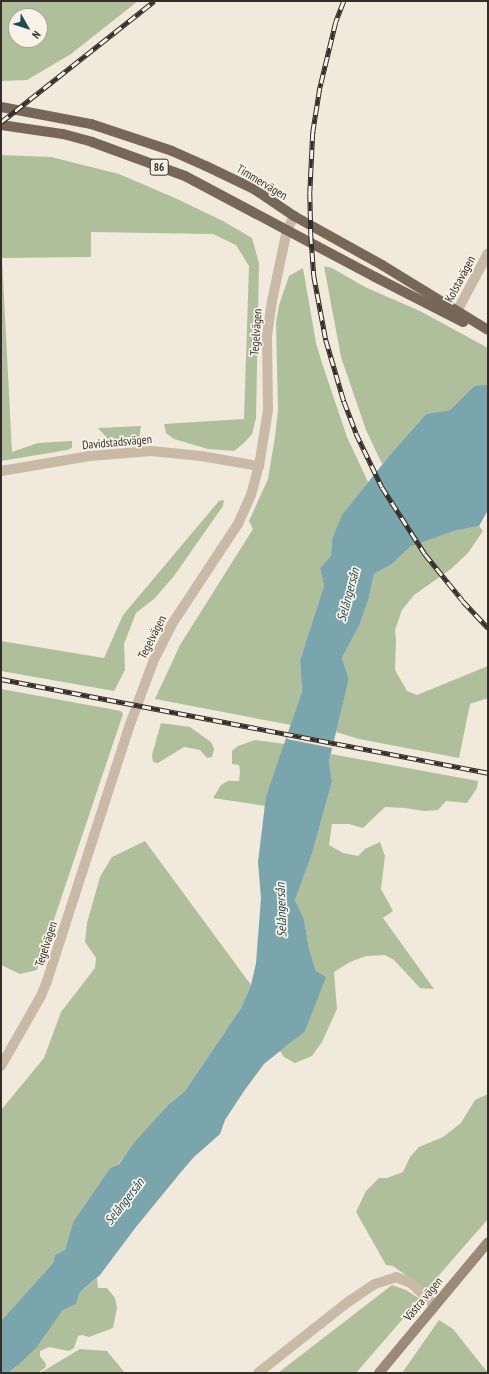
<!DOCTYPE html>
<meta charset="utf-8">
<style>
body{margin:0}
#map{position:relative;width:489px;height:1374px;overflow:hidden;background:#f1e9db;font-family:"PT Sans Narrow",sans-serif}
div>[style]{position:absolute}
.green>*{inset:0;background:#afbf9c}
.water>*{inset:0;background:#7ba5ad}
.pier>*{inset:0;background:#f1e9db}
.street>*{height:10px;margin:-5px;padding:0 5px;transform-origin:5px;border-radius:5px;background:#c8baa7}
.secondary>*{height:10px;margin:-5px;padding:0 5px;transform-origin:5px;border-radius:5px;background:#9c8a79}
.primary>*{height:10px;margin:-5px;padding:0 5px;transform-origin:5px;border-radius:5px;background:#776759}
.rail>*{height:4.5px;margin-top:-2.25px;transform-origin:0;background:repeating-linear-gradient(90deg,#f9f3e7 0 9px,#352d28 0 18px);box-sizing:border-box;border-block:1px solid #352d28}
span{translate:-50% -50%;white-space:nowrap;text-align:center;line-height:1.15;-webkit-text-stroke:3.5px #f9f3e7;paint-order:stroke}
.shield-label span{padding:1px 3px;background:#f9f3e7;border:1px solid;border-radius:3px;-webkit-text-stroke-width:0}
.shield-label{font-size:11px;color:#352d28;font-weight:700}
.street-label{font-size:12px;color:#352d28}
.water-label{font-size:13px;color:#1f4b55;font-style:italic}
.frame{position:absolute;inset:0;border:2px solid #352d28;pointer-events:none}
.north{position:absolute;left:8px;top:8px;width:40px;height:40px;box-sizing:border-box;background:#f9f3e7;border:1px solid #aba49b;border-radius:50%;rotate:129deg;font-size:11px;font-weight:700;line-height:16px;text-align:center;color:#352d28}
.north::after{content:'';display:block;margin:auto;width:14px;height:18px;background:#1f4b55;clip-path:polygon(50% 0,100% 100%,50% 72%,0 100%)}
</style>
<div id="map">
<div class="green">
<i style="clip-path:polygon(evenodd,1px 1px,138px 1px,71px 54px,27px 80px,1px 81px,1px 1px,16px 16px,40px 16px,40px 40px,16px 40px,16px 16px)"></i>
<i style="clip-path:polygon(1px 155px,51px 157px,119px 174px,175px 198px,223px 221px,252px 238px,259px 263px,256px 418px,252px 434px,244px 443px,234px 451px,208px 449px,174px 439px,166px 433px,164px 424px,244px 419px,249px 266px,236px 245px,213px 234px,91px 232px,91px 257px,2px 258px,12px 452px,38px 443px,72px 441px,72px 448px,67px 450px,1px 461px)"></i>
<i style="clip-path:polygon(324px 266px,332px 268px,365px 287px,420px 311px,488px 348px,488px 386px,474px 386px,450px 410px,426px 414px,382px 464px,366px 430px,341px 357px)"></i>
<i style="clip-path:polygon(303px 268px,316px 343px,322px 363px,347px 437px,368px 482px,332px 539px,331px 556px,320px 568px,324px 586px,300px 660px,302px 692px,291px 725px,155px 699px,180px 645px,253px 529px,249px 521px,268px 479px,275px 437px,278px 410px,276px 323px,279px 305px,289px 276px)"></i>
<i style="clip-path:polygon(141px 426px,139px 438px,121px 443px,108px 439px,98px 428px)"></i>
<i style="clip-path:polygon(224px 500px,223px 506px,174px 576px,154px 599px,136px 613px,124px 644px,125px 670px,114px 691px,1px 671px,1px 641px,104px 658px,123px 615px,219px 501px)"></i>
<i style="clip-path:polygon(479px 526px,483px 531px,468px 553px,451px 569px,414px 595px,402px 610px,395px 630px,396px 639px,395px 670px,407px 691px,417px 695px,488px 666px,488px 698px,470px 704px,459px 758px,359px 739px,336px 732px,349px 679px,342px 658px,359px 626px,368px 601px,374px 574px,392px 564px,410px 547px,454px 531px)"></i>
<i style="clip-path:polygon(1px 689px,121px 711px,123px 714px,37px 970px,20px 974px,1px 965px)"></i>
<i style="clip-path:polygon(161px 723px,190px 727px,211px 742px,214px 749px,212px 757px,207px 758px,200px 750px,184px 747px,158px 763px,153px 762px,152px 755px)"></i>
<i style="clip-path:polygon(255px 740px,285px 744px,266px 796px,265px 806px,213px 798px,221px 785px,228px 781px,239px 781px,240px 771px,239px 765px,232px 764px,232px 751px,238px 746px)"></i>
<i style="clip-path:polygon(331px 754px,478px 781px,477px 788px,467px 803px,446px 801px,438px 810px,424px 811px,405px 808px,385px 807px,363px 828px,349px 824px,332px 824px,329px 845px,343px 853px,358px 856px,365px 849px,380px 842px,385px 856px,381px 889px,393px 911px,383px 918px,434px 989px,420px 988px,394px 960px,385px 955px,366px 956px,350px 962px,334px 972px,337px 1009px,322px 1042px,312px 1056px,295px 1063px,284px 1057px,280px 1051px,289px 1044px,316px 971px,309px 949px,304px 919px,295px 900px,312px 854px,332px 782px,329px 761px)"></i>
<i style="clip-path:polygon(145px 841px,251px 985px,241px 1008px,185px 1091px,168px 1105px,118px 1164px,110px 1168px,73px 1222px,65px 1250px,55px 1255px,53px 1263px,1px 1321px,1px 1110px,44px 1058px,61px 1012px,95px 968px,96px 958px,85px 942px,87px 923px,100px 877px,112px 857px)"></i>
<i style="clip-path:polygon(488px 1094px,488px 1219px,426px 1290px,393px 1266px,386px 1265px,356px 1212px,366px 1191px,379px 1178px,387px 1178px,403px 1172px,410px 1157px,419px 1147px,443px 1137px,461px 1123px,475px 1100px)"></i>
<i style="clip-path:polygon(97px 1278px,98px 1288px,107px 1288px,115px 1298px,117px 1308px,113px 1328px,89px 1337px,82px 1335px,78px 1336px,74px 1348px,69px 1351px,49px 1347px,40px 1351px,40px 1356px,46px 1364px,45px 1368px,38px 1373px,8px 1373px,16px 1367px,62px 1311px,76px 1304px,80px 1292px)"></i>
<i style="clip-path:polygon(392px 1285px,406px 1290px,420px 1299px,356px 1373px,278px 1373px)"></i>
<i style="clip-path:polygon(439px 1320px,453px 1329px,488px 1373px,402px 1373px)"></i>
<i style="clip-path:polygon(80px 1349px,107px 1351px,125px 1373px,40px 1373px)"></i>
</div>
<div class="water">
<i style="clip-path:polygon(485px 385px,488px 386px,488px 510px,479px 526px,454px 531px,410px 547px,392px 564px,374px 574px,368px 601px,359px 626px,342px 658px,349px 679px,329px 761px,332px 782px,312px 854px,295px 900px,304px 919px,309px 949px,316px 971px,326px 977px,305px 1031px,264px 1064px,244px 1091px,225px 1120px,220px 1134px,194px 1157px,181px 1172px,136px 1227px,100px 1275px,80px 1292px,76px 1304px,62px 1311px,36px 1348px,17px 1366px,8px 1373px,1px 1373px,1px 1321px,53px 1263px,55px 1255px,65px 1250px,73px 1222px,110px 1168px,119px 1164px,134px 1143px,168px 1105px,185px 1091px,241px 1008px,251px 985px,256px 963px,261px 898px,258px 862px,266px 796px,302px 692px,300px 660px,324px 586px,320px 568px,331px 556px,332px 539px,342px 515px,389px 456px,426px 414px,450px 410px,474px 386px)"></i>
</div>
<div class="pier">
<i style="clip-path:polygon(289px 733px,334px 741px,332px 748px,287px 739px)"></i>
</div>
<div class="street">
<i style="left:454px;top:317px;width:72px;rotate:-62deg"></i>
<i style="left:1px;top:471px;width:90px;rotate:-9.6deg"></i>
<i style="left:90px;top:456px;width:61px;rotate:-4.7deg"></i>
<i style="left:151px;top:451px;width:50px;rotate:5.7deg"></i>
<i style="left:201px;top:456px;width:59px;rotate:9.8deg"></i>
<i style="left:1px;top:1066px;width:81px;rotate:-60.3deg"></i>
<i style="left:41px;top:996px;width:16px;rotate:-68deg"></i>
<i style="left:47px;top:981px;width:267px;rotate:-72.1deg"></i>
<i style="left:129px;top:727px;width:69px;rotate:-69.7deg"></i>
<i style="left:153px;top:662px;width:42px;rotate:-63.4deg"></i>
<i style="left:172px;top:624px;width:120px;rotate:-56.6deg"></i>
<i style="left:238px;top:524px;width:32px;rotate:-66deg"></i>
<i style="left:251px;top:495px;width:30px;rotate:-75deg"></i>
<i style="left:259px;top:466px;width:57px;rotate:-80.9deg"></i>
<i style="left:268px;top:410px;width:74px;rotate:-90.8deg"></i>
<i style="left:267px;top:336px;width:35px;rotate:-82deg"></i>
<i style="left:272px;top:301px;width:73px;rotate:-78.1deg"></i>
<i style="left:287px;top:230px;width:16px;rotate:-63deg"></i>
<i style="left:258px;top:1373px;width:115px;rotate:-38.3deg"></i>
<i style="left:348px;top:1302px;width:32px;rotate:-34deg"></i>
<i style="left:375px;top:1284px;width:22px;rotate:-18deg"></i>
<i style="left:396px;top:1277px;width:16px;rotate:22deg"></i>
<i style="left:411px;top:1283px;width:33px;rotate:43deg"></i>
</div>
<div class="secondary">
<i style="left:379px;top:1373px;width:170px;rotate:-50.2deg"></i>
</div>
<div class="primary">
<i style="left:1px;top:107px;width:92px;rotate:10.7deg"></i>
<i style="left:91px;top:124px;width:85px;rotate:18.4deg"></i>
<i style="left:172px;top:151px;width:37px;rotate:24deg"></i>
<i style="left:206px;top:166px;width:53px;rotate:25.6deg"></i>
<i style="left:254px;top:189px;width:48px;rotate:34deg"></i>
<i style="left:294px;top:216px;width:101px;rotate:29.1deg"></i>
<i style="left:382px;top:265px;width:124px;rotate:31.5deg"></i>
<i style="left:1px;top:125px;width:63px;rotate:8.3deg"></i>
<i style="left:63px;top:134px;width:30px;rotate:15deg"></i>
<i style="left:92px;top:142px;width:99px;rotate:20.1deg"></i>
<i style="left:185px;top:176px;width:215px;rotate:28deg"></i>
<i style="left:375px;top:277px;width:99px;rotate:27.1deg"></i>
</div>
<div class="rail">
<i style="left:344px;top:1px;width:22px;rotate:111deg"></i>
<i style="left:336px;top:22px;width:68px;rotate:103.6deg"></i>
<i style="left:320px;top:88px;width:45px;rotate:99deg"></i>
<i style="left:313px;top:132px;width:61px;rotate:92.8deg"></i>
<i style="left:310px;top:193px;width:42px;rotate:88.6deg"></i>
<i style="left:311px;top:235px;width:41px;rotate:85.8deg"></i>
<i style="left:314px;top:276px;width:65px;rotate:79.4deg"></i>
<i style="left:326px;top:340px;width:64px;rotate:73.6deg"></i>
<i style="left:344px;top:401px;width:34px;rotate:69deg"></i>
<i style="left:356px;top:433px;width:60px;rotate:64.3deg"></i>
<i style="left:382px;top:487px;width:80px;rotate:57.3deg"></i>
<i style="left:425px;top:554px;width:60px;rotate:51deg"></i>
<i style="left:463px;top:601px;width:37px;rotate:47deg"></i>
<i style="left:1px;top:122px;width:195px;rotate:-38.3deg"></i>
<i style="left:1px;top:679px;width:496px;rotate:10.9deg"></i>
</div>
<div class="shield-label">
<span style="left:159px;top:167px">86</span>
</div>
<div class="street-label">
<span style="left:262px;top:182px;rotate:31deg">Timmervägen</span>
<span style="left:460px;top:279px;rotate:-62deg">Kolstavägen</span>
<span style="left:256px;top:332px;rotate:-86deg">Tegelvägen</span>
<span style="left:117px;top:442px;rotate:-5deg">Davidstadsvägen</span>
<span style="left:152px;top:637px;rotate:-63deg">Tegelvägen</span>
<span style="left:46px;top:944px;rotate:-72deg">Tegelvägen</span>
<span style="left:423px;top:1299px;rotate:-50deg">Västra vägen</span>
</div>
<div class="water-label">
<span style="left:349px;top:595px;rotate:-75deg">Selångersån</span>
<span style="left:282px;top:910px;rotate:-92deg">Selångersån</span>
<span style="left:125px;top:1202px;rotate:-52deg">Selångersån</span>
</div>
<div class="frame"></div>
<div class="north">N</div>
</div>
